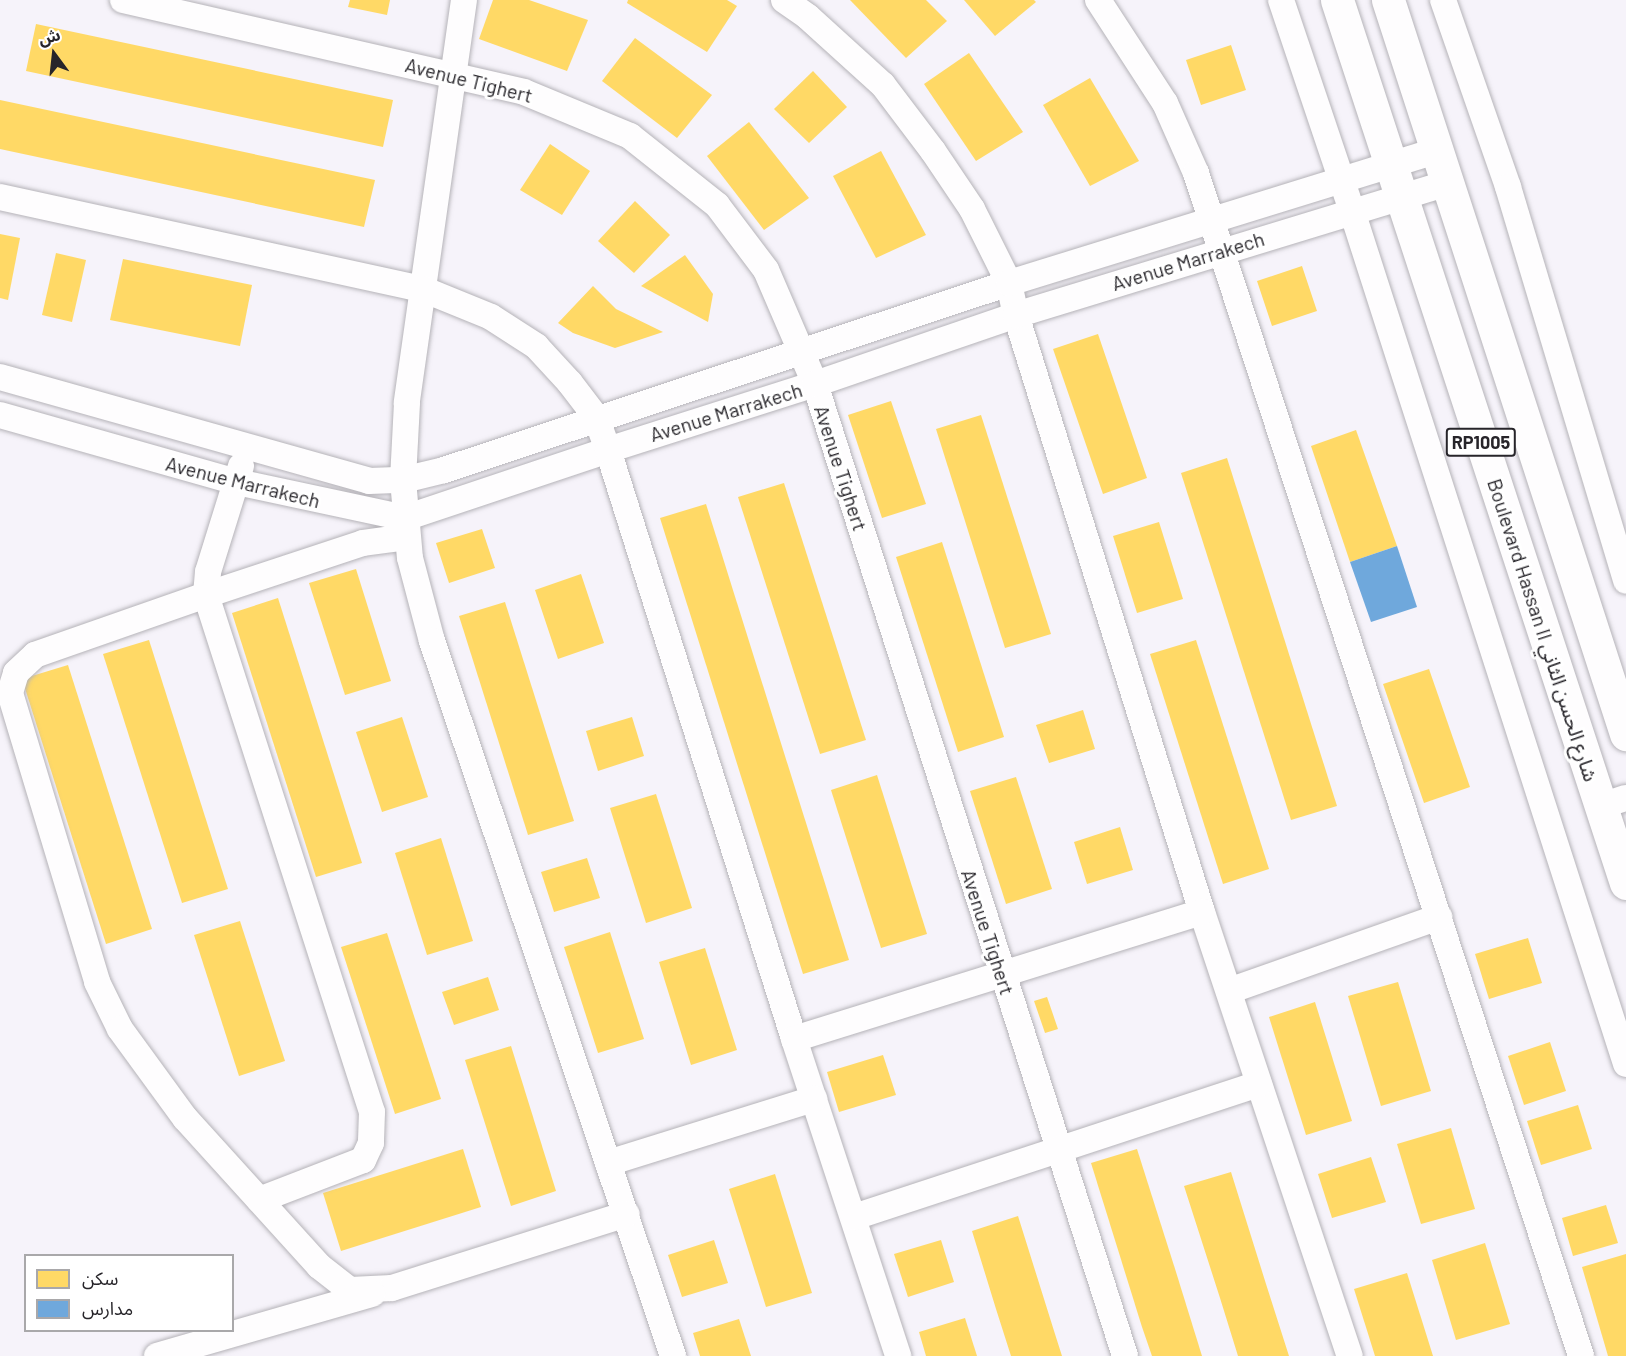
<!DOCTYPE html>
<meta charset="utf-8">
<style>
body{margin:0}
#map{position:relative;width:1626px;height:1356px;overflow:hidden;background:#f6f3fa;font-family:Barlow,"Noto Sans Arabic",sans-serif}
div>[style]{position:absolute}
.homes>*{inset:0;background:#ffd966}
.schools>*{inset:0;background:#6fa8dc}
.roads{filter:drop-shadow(0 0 2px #b5b3b8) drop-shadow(0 0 2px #b5b3b8)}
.minor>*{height:26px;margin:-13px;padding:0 13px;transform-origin:13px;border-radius:13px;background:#fefdfe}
.primary>*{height:33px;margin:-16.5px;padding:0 16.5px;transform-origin:16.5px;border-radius:16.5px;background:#fefdfe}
span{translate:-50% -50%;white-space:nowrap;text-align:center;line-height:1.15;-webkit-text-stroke:6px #fff;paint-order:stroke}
.shield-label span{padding:2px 4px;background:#fff;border:2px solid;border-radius:4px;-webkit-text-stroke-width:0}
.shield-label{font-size:18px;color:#27252a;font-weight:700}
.street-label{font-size:20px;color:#27252a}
.legend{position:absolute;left:24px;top:1254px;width:210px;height:78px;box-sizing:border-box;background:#fff;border:2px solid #a9a8aa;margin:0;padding:8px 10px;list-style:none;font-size:18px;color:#27252a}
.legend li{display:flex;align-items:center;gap:12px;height:30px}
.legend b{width:30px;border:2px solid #a9a8aa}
.north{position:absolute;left:24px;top:24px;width:60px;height:60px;-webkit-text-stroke:4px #fff;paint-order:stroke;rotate:345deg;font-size:16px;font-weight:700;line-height:24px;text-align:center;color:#27252a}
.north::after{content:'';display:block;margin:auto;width:21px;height:27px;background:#27252a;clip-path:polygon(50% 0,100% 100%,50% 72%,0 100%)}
</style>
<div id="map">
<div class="homes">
<i style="clip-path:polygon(350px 0,390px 0,387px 15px,348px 7px)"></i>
<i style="clip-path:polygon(493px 0,529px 0,588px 20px,567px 71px,479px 39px)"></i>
<i style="clip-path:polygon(628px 0,727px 0,737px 6px,707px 52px,627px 3px)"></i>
<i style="clip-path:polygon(850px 0,926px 0,947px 21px,906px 58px)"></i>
<i style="clip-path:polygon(964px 0,1034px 0,1036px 2px,995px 36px)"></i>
<i style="clip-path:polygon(36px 24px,393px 100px,383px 147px,26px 71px)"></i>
<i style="clip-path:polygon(635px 38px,712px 95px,677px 138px,602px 81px)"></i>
<i style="clip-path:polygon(1231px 45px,1246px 90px,1201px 105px,1186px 60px)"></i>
<i style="clip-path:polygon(969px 53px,1023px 132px,976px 161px,924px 84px)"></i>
<i style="clip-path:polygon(813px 71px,847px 107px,809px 143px,774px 109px)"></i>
<i style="clip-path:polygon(1090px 78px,1139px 161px,1090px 186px,1043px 105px)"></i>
<i style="clip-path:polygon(0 100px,375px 180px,364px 227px,0 149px)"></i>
<i style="clip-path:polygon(749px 122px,809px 198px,764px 230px,707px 156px)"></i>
<i style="clip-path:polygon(550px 144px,590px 171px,562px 215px,520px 190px)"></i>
<i style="clip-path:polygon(881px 151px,926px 235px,876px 258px,833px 176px)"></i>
<i style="clip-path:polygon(635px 201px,670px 235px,634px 273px,598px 241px)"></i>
<i style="clip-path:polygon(0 234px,20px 238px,8px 300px,0 298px)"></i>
<i style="clip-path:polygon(56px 253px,86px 260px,72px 322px,42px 315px)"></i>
<i style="clip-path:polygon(685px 255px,713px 294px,708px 322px,641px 286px)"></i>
<i style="clip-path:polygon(123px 259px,252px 285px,240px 346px,110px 320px)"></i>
<i style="clip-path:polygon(1302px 266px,1317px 311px,1272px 326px,1257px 281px)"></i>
<i style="clip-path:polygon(593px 286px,616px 309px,663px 332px,615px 348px,573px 333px,558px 323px)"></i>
<i style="clip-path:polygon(1098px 334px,1147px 478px,1103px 494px,1053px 349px)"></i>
<i style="clip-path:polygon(891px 401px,926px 504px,882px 518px,848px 415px)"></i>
<i style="clip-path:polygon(981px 415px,1051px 634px,1005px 648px,936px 429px)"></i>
<i style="clip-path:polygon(1356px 430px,1397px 546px,1350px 562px,1311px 446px)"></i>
<i style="clip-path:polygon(1227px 458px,1337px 806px,1291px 820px,1181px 473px)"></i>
<i style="clip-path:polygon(784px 483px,866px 740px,820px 754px,738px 497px)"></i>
<i style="clip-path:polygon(706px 504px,849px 960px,803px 974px,660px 518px)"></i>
<i style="clip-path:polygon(1159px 522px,1183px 599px,1137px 613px,1113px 536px)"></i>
<i style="clip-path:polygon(482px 529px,495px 568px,449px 583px,436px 543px)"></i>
<i style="clip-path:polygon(942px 542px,1004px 737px,958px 752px,896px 557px)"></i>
<i style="clip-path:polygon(356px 569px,391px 681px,345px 695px,309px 583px)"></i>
<i style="clip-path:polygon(581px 574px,604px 643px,558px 659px,535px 590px)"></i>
<i style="clip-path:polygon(278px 598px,362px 863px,316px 877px,232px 613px)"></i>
<i style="clip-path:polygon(505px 602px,574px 821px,528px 835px,459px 616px)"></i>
<i style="clip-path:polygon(149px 640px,228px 889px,182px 903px,103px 654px)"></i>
<i style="clip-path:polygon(1196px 640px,1269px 869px,1223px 884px,1150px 654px)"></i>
<i style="clip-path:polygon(68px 665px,152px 929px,106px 944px,22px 679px)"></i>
<i style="clip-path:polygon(1429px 669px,1470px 787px,1424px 803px,1383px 684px)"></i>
<i style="clip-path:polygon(1083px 710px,1095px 749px,1049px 763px,1036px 725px)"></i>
<i style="clip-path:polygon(402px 717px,428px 797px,382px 812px,356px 732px)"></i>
<i style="clip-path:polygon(632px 717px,644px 756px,598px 771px,586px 731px)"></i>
<i style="clip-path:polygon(877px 775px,927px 934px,881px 948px,831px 790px)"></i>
<i style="clip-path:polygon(1016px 777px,1052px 889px,1006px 904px,970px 791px)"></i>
<i style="clip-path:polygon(656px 794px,692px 908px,646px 923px,610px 808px)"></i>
<i style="clip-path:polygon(1120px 827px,1133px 870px,1087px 884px,1074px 842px)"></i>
<i style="clip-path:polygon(441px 838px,473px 941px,427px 955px,395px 853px)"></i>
<i style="clip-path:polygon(587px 858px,600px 898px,554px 912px,541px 872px)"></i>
<i style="clip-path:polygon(240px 921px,285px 1061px,239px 1076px,194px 935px)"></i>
<i style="clip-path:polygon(610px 932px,644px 1039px,598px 1053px,564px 947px)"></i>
<i style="clip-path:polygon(387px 933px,441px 1099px,395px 1114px,341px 947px)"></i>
<i style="clip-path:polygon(1528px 938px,1542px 983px,1489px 999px,1475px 954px)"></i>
<i style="clip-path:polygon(705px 948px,737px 1050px,691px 1065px,659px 962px)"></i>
<i style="clip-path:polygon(488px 977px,499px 1010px,454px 1025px,442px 992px)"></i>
<i style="clip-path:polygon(1398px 982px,1431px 1091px,1381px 1106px,1348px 996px)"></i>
<i style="clip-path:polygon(1047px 997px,1058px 1029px,1045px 1033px,1034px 1001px)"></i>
<i style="clip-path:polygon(1315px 1002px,1352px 1121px,1306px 1135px,1269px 1017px)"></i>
<i style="clip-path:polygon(1550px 1042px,1566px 1091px,1524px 1105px,1508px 1056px)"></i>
<i style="clip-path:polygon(511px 1046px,556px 1191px,511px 1206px,465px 1060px)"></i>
<i style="clip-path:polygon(883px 1055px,896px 1095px,839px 1112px,827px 1072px)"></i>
<i style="clip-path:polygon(1578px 1105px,1592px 1149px,1541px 1165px,1527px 1121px)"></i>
<i style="clip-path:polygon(1451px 1128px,1475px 1209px,1421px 1224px,1397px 1144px)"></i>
<i style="clip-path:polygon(463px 1149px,481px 1207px,341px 1251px,323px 1193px)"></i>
<i style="clip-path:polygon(1137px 1149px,1176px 1272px,1202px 1356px,1152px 1356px,1142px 1327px,1091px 1163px)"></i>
<i style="clip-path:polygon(1371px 1157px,1386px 1202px,1332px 1218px,1318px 1174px)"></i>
<i style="clip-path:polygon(1231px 1172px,1266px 1284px,1289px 1356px,1238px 1356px,1220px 1298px,1184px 1186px)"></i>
<i style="clip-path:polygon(775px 1174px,812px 1293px,766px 1307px,729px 1189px)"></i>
<i style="clip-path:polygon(1606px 1205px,1618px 1243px,1573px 1256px,1562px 1218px)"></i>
<i style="clip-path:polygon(1018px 1216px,1055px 1334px,1062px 1356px,1011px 1356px,996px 1309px,972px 1231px)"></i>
<i style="clip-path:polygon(714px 1240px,728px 1283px,682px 1297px,668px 1255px)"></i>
<i style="clip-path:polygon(941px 1240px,954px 1282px,908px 1297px,894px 1254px)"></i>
<i style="clip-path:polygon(1485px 1243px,1510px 1324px,1456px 1340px,1432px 1260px)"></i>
<i style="clip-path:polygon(1626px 1254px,1626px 1356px,1608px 1356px,1582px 1267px)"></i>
<i style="clip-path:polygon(1407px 1273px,1433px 1356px,1375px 1356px,1354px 1289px)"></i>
<i style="clip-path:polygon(965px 1318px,977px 1356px,926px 1356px,919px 1332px)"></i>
<i style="clip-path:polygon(739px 1319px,751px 1356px,700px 1356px,693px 1333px)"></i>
</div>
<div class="schools">
<i style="clip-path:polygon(1397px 546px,1417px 607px,1371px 622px,1350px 562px)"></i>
</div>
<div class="roads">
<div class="minor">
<i style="left:123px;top:0;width:411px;rotate:12.9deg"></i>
<i style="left:524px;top:92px;width:115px;rotate:22.5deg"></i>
<i style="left:630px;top:136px;width:111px;rotate:38.4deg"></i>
<i style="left:717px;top:205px;width:81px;rotate:53deg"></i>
<i style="left:766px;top:270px;width:124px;rotate:66.7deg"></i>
<i style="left:815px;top:384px;width:1020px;rotate:72.31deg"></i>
<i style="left:464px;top:0;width:407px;rotate:98.1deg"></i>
<i style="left:407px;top:403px;width:77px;rotate:93deg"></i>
<i style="left:403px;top:480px;width:78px;rotate:84.9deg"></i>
<i style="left:410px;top:558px;width:86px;rotate:75.2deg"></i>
<i style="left:432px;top:641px;width:755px;rotate:71.37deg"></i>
<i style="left:784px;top:0;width:29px;rotate:35deg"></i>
<i style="left:808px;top:17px;width:101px;rotate:42.2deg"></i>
<i style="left:883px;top:85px;width:83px;rotate:52.9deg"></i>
<i style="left:933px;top:151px;width:70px;rotate:56.1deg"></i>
<i style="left:972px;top:209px;width:83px;rotate:63.4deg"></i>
<i style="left:1009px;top:283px;width:33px;rotate:78deg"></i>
<i style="left:1016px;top:315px;width:625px;rotate:72.7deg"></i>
<i style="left:1202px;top:912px;width:468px;rotate:71.6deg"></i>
<i style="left:1098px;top:0;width:123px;rotate:57deg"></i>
<i style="left:1165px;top:103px;width:77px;rotate:66.1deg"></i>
<i style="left:1196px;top:173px;width:1244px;rotate:71.97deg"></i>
<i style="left:1281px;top:0;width:223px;rotate:71.4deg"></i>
<i style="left:1352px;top:211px;width:896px;rotate:72.19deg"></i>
<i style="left:1443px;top:0;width:198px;rotate:70.8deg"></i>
<i style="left:1508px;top:187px;width:411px;rotate:73.3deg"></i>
<i style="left:0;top:197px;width:435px;rotate:12.3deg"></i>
<i style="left:425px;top:290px;width:71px;rotate:22.2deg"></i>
<i style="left:491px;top:317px;width:54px;rotate:32.8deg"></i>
<i style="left:536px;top:346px;width:50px;rotate:47.4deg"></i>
<i style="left:570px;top:383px;width:43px;rotate:52.6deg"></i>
<i style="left:596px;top:417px;width:35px;rotate:70deg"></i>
<i style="left:608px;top:450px;width:618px;rotate:72.47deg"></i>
<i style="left:794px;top:1039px;width:334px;rotate:71.8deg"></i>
<i style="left:0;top:377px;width:383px;rotate:15.7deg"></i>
<i style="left:369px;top:481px;width:34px;rotate:-2deg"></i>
<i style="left:403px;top:480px;width:42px;rotate:-13.7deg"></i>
<i style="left:444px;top:470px;width:595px;rotate:-18.31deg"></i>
<i style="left:1009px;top:283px;width:447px;rotate:-17.2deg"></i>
<i style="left:0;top:415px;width:246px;rotate:15.8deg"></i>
<i style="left:237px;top:482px;width:172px;rotate:12.1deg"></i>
<i style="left:405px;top:518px;width:214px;rotate:-18.5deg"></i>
<i style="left:608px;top:450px;width:217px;rotate:-17.7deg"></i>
<i style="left:815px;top:384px;width:213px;rotate:-18.9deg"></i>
<i style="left:1016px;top:315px;width:451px;rotate:-17deg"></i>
<i style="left:241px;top:466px;width:111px;rotate:107.3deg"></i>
<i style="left:208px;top:572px;width:23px;rotate:95deg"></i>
<i style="left:206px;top:595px;width:543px;rotate:72.2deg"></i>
<i style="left:372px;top:1112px;width:31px;rotate:92deg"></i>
<i style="left:371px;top:1143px;width:19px;rotate:115deg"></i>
<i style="left:363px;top:1160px;width:111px;rotate:159deg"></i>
<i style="left:407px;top:537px;width:44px;rotate:172.2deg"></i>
<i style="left:363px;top:543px;width:165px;rotate:161.7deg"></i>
<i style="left:206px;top:595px;width:181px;rotate:160.7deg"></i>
<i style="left:35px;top:655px;width:26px;rotate:137deg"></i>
<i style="left:16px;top:673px;width:21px;rotate:107deg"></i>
<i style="left:10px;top:693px;width:302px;rotate:73.2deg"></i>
<i style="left:97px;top:982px;width:52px;rotate:63.9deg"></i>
<i style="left:120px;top:1029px;width:110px;rotate:53.9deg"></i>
<i style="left:185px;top:1118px;width:200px;rotate:47.8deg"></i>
<i style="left:319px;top:1266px;width:39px;rotate:38deg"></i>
<i style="left:350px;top:1290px;width:42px;rotate:-2.7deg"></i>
<i style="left:392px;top:1288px;width:246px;rotate:-17.5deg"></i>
<i style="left:1601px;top:806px;width:26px;rotate:-18deg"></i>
<i style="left:1229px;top:991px;width:223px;rotate:-19.4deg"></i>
<i style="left:794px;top:1039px;width:427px;rotate:-17.3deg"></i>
<i style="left:608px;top:1163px;width:216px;rotate:-17.3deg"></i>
<i style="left:854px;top:1217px;width:426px;rotate:-18.2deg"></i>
<i style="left:157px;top:1356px;width:224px;rotate:-16.1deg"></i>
</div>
<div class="primary">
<i style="left:1337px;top:0;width:929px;rotate:71.88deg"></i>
<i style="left:1388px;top:0;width:772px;rotate:72.03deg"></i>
</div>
</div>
<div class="shield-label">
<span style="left:1481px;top:442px">RP1005</span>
</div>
<div class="street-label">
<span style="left:469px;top:80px;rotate:14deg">Avenue Tighert</span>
<span style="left:1188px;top:261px;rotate:-17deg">Avenue Marrakech</span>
<span style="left:726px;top:412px;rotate:-17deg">Avenue Marrakech</span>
<span style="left:841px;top:468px;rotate:72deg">Avenue Tighert</span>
<span style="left:243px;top:482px;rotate:14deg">Avenue Marrakech</span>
<span style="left:1543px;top:630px;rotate:72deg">Boulevard Hassan II شارع الحسن الثاني</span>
<span style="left:988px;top:932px;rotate:72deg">Avenue Tighert</span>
</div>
<ul class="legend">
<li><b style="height:16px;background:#ffd966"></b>سكن</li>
<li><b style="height:16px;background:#6fa8dc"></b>مدارس</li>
</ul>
<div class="north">ش</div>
</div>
